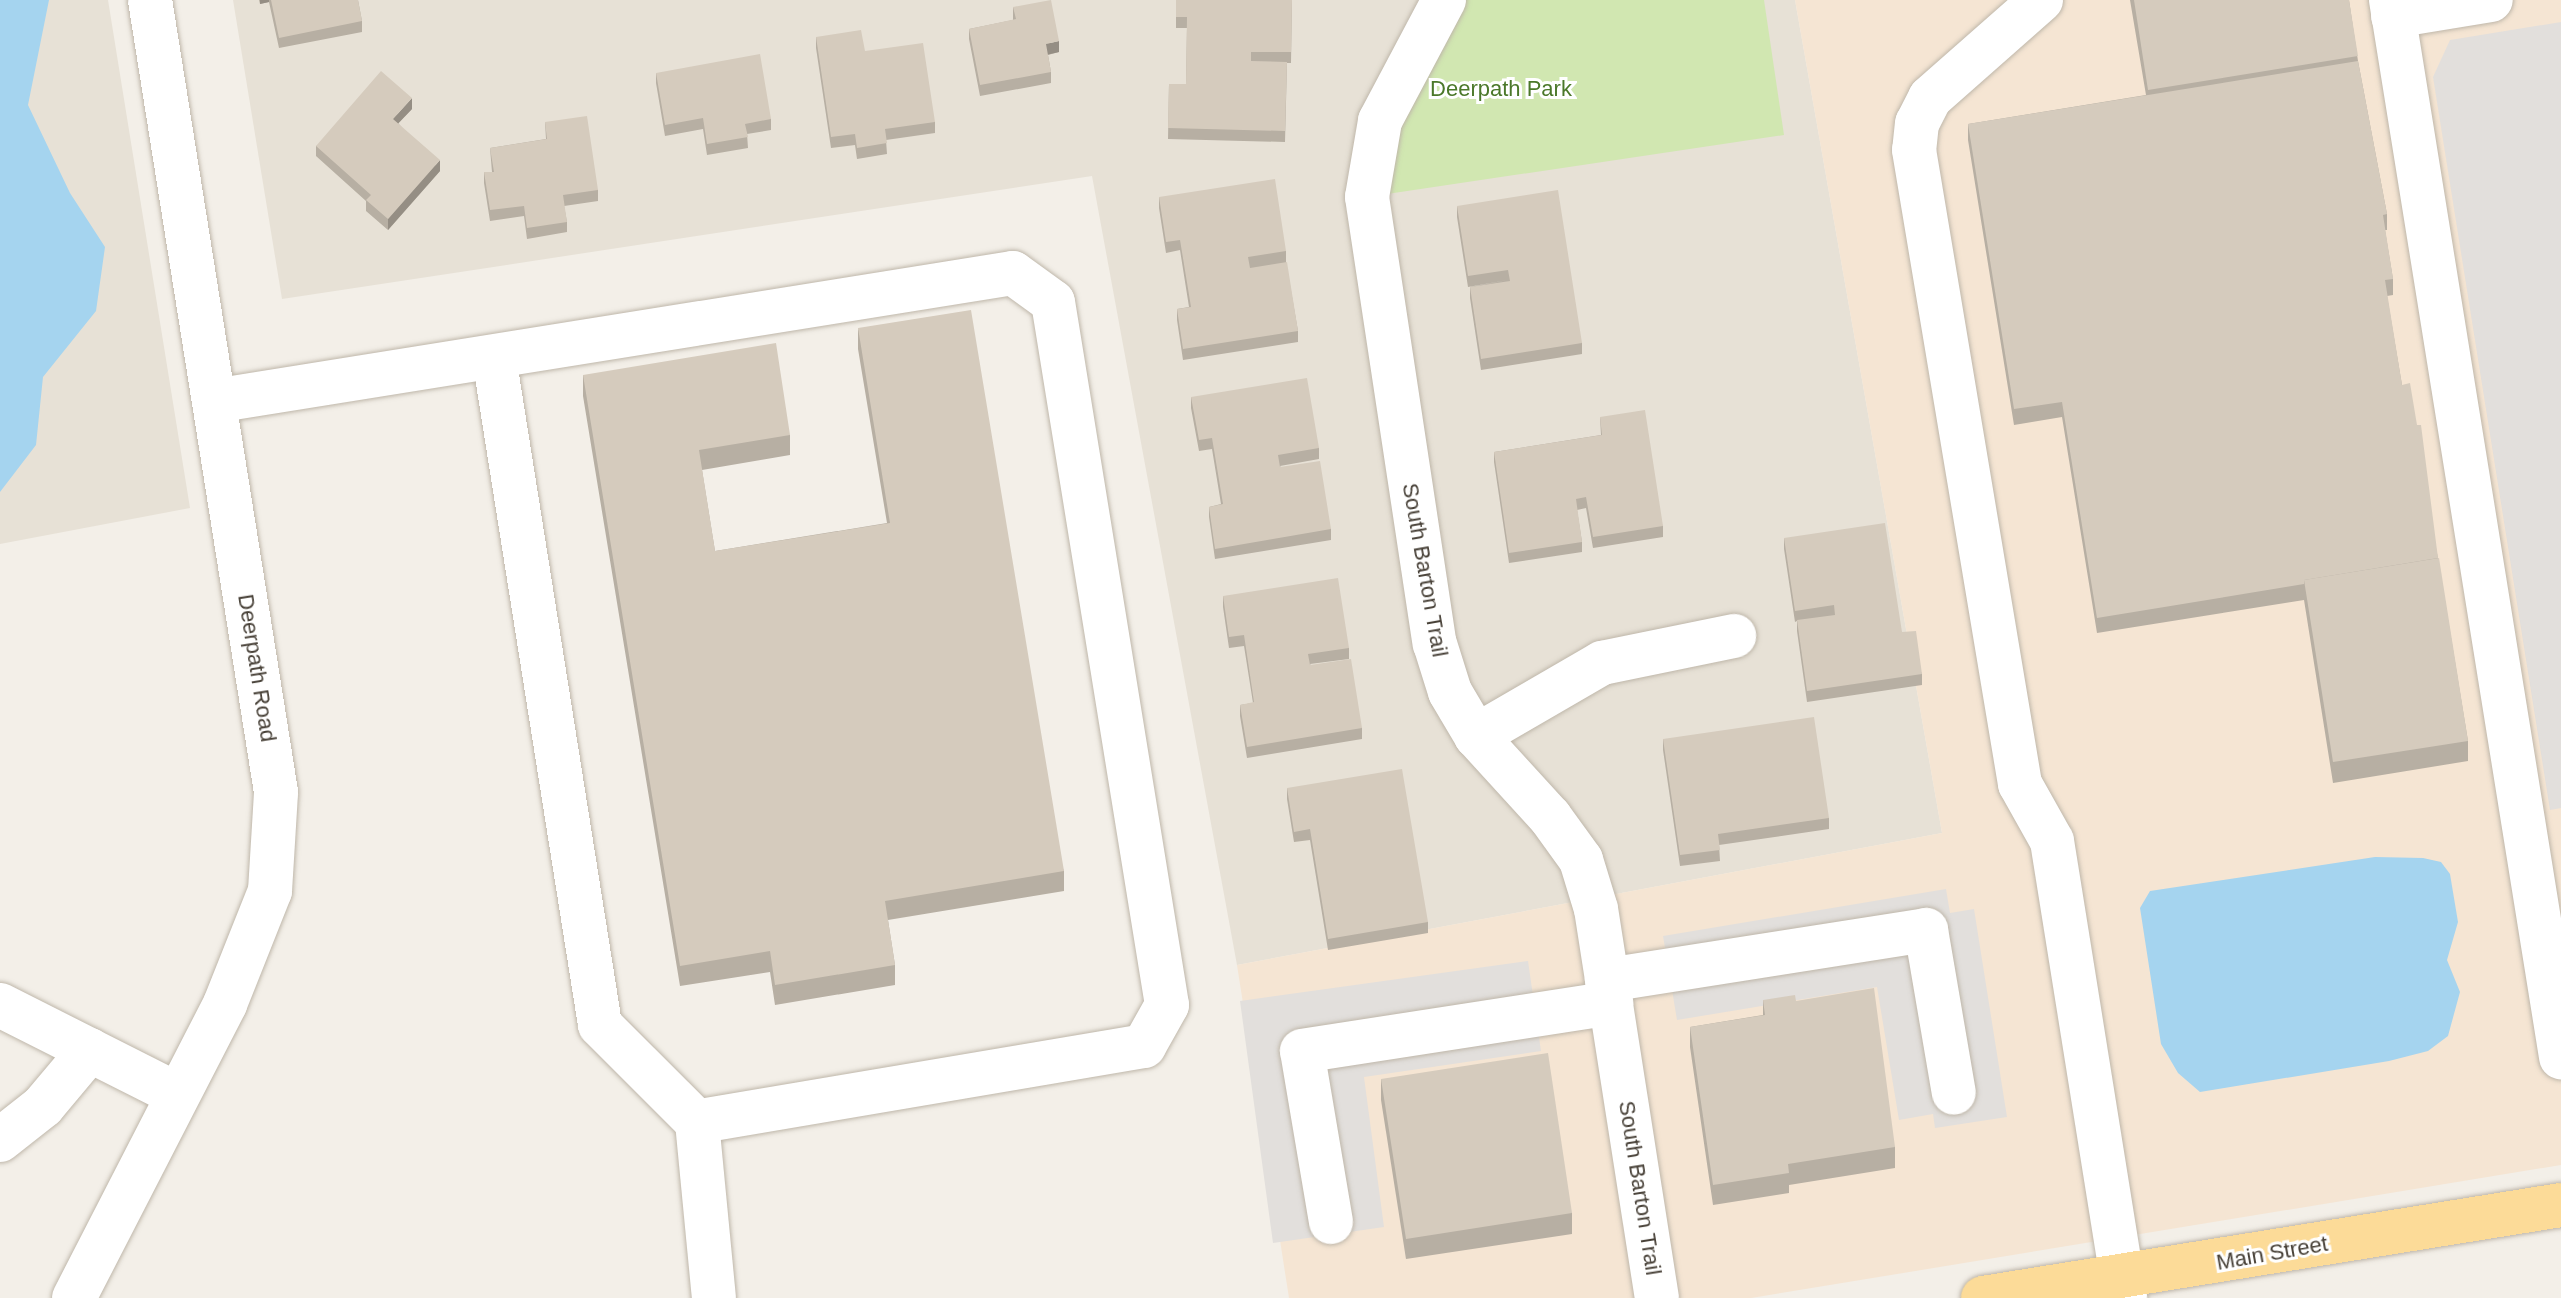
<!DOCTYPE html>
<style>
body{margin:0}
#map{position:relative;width:2561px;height:1298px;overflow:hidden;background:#f3efe8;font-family:Arial,sans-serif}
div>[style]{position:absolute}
.residential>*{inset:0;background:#e7e1d6}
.commercial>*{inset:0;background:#f5e5d3}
.green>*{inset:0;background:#d1e7b1}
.parking>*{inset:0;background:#e2dfdc}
.water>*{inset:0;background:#a5d4ef}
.roads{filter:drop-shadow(0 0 2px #bfb7aa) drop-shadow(0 0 2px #bfb7aa)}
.minor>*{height:44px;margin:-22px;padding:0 22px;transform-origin:22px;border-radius:22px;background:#fff}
.major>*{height:44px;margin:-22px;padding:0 22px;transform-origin:22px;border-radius:22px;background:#fcdb98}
.wall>*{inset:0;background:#b7afa3}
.shaded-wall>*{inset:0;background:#958e84}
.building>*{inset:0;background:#d5cbbd}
span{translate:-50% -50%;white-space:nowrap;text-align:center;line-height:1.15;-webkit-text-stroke:6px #fff;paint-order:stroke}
.park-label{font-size:22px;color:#4b782a}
.street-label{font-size:22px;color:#474037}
</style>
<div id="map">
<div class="residential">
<i style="clip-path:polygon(0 0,108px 0,190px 508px,0 544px)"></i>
<i style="clip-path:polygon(233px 0,1795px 0,1942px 833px,1237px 965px,1092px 176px,282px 299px)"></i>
</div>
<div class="commercial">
<i style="clip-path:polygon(1795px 0,2561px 0,2561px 1165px,1751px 1298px,1289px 1298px,1237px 965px,1942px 833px)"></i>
</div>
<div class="green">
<i style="clip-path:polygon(1444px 0,1764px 0,1784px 135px,1367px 197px)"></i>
</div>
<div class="parking">
<i style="clip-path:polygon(2561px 22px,2561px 808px,2550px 810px,2433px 77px,2450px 40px)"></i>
<i style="clip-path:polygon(1946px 889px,1950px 913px,1974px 909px,2007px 1117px,1935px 1128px,1933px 1114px,1899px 1120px,1877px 987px,1677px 1020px,1663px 936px)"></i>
<i style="clip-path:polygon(1528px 961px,1541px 1051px,1364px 1077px,1384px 1227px,1273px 1243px,1240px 1001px)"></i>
</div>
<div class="water">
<i style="clip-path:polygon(0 0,49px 0,28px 105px,70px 193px,105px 247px,96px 311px,43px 377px,36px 445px,0 492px)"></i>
<i style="clip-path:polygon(2375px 857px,2423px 858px,2441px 862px,2450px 874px,2458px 922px,2447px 960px,2460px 992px,2448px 1036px,2428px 1051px,2389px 1061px,2200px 1092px,2178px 1073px,2161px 1044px,2140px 908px,2150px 891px)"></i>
</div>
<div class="roads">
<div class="minor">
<i style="left:1444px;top:0;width:137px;rotate:117.9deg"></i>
<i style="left:1380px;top:121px;width:77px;rotate:99.7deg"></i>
<i style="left:1367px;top:197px;width:452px;rotate:81.4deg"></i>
<i style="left:1435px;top:644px;width:50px;rotate:72.6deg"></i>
<i style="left:1450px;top:692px;width:51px;rotate:59.4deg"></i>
<i style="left:1476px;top:736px;width:110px;rotate:47.6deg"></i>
<i style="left:1550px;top:817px;width:53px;rotate:54.2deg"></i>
<i style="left:1581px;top:860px;width:51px;rotate:73deg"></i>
<i style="left:1596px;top:909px;width:394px;rotate:81.1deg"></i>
<i style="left:2041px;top:0;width:148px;rotate:138.6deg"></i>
<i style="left:1930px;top:98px;width:28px;rotate:117deg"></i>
<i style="left:1917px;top:123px;width:27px;rotate:96deg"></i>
<i style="left:1914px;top:150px;width:643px;rotate:80.51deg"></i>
<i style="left:2020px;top:784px;width:65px;rotate:60.7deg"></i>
<i style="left:2052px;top:841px;width:463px;rotate:80.9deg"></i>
<i style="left:2391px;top:0;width:1071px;rotate:80.86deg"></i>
<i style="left:2393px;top:16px;width:99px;rotate:-9.3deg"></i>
<i style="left:494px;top:357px;width:676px;rotate:80.98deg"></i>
<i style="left:600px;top:1025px;width:137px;rotate:45deg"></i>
<i style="left:214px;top:401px;width:809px;rotate:-9.1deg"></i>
<i style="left:1013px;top:273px;width:49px;rotate:35.9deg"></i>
<i style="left:1053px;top:302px;width:712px;rotate:80.79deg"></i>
<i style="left:1167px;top:1005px;width:47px;rotate:119.3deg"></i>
<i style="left:1144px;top:1046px;width:453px;rotate:170.4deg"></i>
<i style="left:697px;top:1122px;width:177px;rotate:84.5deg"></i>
<i style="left:1476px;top:736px;width:146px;rotate:-30.1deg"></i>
<i style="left:1602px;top:663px;width:135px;rotate:-11.6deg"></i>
<i style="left:1607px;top:980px;width:323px;rotate:-8.9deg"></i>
<i style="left:1926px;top:930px;width:165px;rotate:80.3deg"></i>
<i style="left:0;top:1005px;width:199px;rotate:26.8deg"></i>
<i style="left:0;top:1140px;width:55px;rotate:-38.3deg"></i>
<i style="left:43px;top:1106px;width:73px;rotate:-50deg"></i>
<i style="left:1331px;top:1222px;width:173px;rotate:-99.6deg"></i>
<i style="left:1302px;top:1051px;width:313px;rotate:-8.8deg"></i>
<i style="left:74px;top:1298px;width:331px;rotate:-62.8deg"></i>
<i style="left:225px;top:1004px;width:122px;rotate:-68.3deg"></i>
<i style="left:270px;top:891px;width:99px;rotate:-86.5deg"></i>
<i style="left:276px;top:792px;width:802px;rotate:-99.04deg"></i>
</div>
<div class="major">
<i style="left:1983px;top:1298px;width:585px;rotate:-9.14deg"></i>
</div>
</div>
<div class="wall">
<i style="clip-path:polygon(259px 0,358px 0,362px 21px,362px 32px,279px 48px,269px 2px,260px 4px)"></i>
<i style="clip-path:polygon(1176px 0,1292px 0,1291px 63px,1287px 63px,1285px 142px,1168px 139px,1169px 84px,1186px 84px,1187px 28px,1176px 28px)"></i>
<i style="clip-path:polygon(2130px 0,2349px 0,2358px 61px,2387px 214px,2387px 230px,2385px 230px,2393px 279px,2393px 295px,2387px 296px,2402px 385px,2438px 558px,2468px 741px,2468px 761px,2333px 783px,2304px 600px,2097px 633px,2062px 417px,2014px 425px,1968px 140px,1968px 124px,2146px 95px)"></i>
<i style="clip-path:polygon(1013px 7px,1059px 52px,1048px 55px,1051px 72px,1051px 83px,980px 96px,969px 39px,969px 29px,1013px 20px)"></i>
<i style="clip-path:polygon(816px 37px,865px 51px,935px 122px,935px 133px,886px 140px,887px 154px,857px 159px,855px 145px,831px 148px,816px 48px)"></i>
<i style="clip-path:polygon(656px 73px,771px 119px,771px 130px,747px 134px,748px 148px,707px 155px,703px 129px,665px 136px,656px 83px)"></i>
<i style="clip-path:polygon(412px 109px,398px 123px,440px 171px,388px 230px,366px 211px,366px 201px,316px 156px,316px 146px)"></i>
<i style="clip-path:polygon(545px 122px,598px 190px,598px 201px,564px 206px,567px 222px,567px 232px,527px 239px,524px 216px,490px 221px,484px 183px,484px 172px,492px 172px,490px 148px,546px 139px)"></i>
<i style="clip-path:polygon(1159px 197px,1286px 251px,1286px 262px,1298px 331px,1298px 342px,1183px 360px,1177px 320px,1177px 309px,1189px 307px,1180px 250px,1166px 253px,1159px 208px)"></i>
<i style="clip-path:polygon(1457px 206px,1582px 343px,1582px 354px,1481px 370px,1470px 298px,1470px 287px,1508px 280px,1468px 287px,1457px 217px)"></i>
<i style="clip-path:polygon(858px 328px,1064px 871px,1064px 891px,888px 920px,895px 965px,895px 985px,775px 1005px,770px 972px,680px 986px,583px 396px,583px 375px,790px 435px,790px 455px,702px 470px,715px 551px,887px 523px,858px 349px)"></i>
<i style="clip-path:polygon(1191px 397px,1319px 448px,1319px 459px,1280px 466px,1331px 529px,1331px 540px,1215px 559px,1209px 517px,1209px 507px,1221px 504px,1212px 449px,1199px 451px,1191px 408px)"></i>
<i style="clip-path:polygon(1600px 417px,1663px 526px,1663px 537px,1593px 548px,1586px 508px,1577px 510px,1582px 542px,1582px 552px,1509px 563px,1494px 462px,1494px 452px,1601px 435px)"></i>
<i style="clip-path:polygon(1784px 538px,1902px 632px,1922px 674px,1922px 685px,1807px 702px,1797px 631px,1797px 621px,1795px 622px,1784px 549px)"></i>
<i style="clip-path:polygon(1223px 596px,1349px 648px,1349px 659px,1310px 664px,1362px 728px,1362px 739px,1247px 758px,1240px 716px,1240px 705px,1253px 703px,1244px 646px,1229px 648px,1223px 607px)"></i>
<i style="clip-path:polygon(1663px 739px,1829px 818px,1829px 829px,1719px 845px,1720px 861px,1680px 866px,1663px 750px)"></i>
<i style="clip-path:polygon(1287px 788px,1428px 922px,1428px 933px,1328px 950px,1310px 840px,1294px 842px,1287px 799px)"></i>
<i style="clip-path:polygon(1763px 1000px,1796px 1001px,1895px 1147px,1895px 1168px,1789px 1185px,1789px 1193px,1713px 1205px,1690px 1047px,1690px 1027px,1763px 1015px)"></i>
<i style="clip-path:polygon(1381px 1079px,1572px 1213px,1572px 1234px,1406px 1259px,1381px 1100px)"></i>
</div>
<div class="shaded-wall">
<i style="clip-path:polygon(260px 0,269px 0,269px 2px,260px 4px)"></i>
<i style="clip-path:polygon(1059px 41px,1059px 52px,1046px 55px,1046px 44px)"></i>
<i style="clip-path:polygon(412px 98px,412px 109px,393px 129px,393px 119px)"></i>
<i style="clip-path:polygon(440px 160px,440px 171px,388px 230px,388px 219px)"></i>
</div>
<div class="building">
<i style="clip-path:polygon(271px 0,358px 0,362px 21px,279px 38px)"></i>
<i style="clip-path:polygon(1051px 0,1059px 41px,1046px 44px,1051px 72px,980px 85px,969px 29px,1016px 19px,1013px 7px)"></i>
<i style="clip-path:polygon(1176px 0,1292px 0,1291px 52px,1251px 52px,1251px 61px,1287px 62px,1285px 131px,1168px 128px,1169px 84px,1186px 84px,1187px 17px,1176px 17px)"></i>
<i style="clip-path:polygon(2134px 0,2349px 0,2358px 56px,2148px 90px)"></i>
<i style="clip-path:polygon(861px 30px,865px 51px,923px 43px,935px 122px,885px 129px,887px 143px,857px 148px,855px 134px,831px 137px,816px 37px)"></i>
<i style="clip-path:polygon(760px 54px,771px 119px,745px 124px,748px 137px,707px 144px,703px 118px,665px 125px,656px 73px)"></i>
<i style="clip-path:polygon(2358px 61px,2387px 214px,2383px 215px,2393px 279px,2385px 280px,2402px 385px,2410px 383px,2417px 425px,2421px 425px,2438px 558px,2304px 580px,2304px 584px,2097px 618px,2062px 402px,2014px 409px,1968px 124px)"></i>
<i style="clip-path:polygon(381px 71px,412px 98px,393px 119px,440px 160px,388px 219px,366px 200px,371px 195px,316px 146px)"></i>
<i style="clip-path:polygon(587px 116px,598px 190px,563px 195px,567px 222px,527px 228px,524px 206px,490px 210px,484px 172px,494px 172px,490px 148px,547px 139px,545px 122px)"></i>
<i style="clip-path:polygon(1275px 179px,1286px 251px,1248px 257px,1250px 268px,1287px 262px,1298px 331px,1183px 349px,1177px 309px,1191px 307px,1180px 240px,1166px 242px,1159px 197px)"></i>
<i style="clip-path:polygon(1558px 190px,1582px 343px,1481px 359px,1470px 287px,1510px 281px,1508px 270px,1468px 276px,1457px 206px)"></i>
<i style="clip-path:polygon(971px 310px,1064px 871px,885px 901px,895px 965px,775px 985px,770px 951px,680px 966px,583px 375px,776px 343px,790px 435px,699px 450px,715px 551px,890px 523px,858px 328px)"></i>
<i style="clip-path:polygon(1307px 378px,1319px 448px,1278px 455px,1280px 467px,1320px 461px,1331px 529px,1215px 549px,1209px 507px,1223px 504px,1212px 438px,1199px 440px,1191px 397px)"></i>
<i style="clip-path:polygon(1645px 410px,1663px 526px,1593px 537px,1586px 497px,1576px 499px,1582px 542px,1509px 553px,1494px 452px,1602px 435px,1600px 417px)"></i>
<i style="clip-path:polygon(1885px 523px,1902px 632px,1916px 631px,1922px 674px,1807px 691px,1797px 620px,1835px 615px,1834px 605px,1795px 611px,1784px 538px)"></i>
<i style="clip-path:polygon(2439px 558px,2468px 741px,2333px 762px,2304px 580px)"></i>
<i style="clip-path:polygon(1338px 578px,1349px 648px,1308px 654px,1310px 665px,1351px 659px,1362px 728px,1247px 747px,1240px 705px,1254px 702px,1244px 635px,1229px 637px,1223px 596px)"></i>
<i style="clip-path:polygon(1814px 717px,1829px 818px,1718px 834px,1720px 850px,1680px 855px,1663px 739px)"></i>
<i style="clip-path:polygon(1402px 769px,1428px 922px,1328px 939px,1310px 829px,1294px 832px,1287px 788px)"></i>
<i style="clip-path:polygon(1874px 988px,1895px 1147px,1788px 1164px,1789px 1173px,1713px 1185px,1690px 1027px,1765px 1015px,1763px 1000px,1795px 995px,1796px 1001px)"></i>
<i style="clip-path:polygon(1548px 1053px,1572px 1213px,1406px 1239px,1381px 1079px)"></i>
</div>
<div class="park-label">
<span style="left:1501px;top:89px">Deerpath Park</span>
</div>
<div class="street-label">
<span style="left:1425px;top:570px;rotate:80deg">South Barton Trail</span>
<span style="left:257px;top:668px;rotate:81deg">Deerpath Road</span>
<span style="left:1640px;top:1188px;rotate:81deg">South Barton Trail</span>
<span style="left:2272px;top:1253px;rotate:-10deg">Main Street</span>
</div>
</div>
